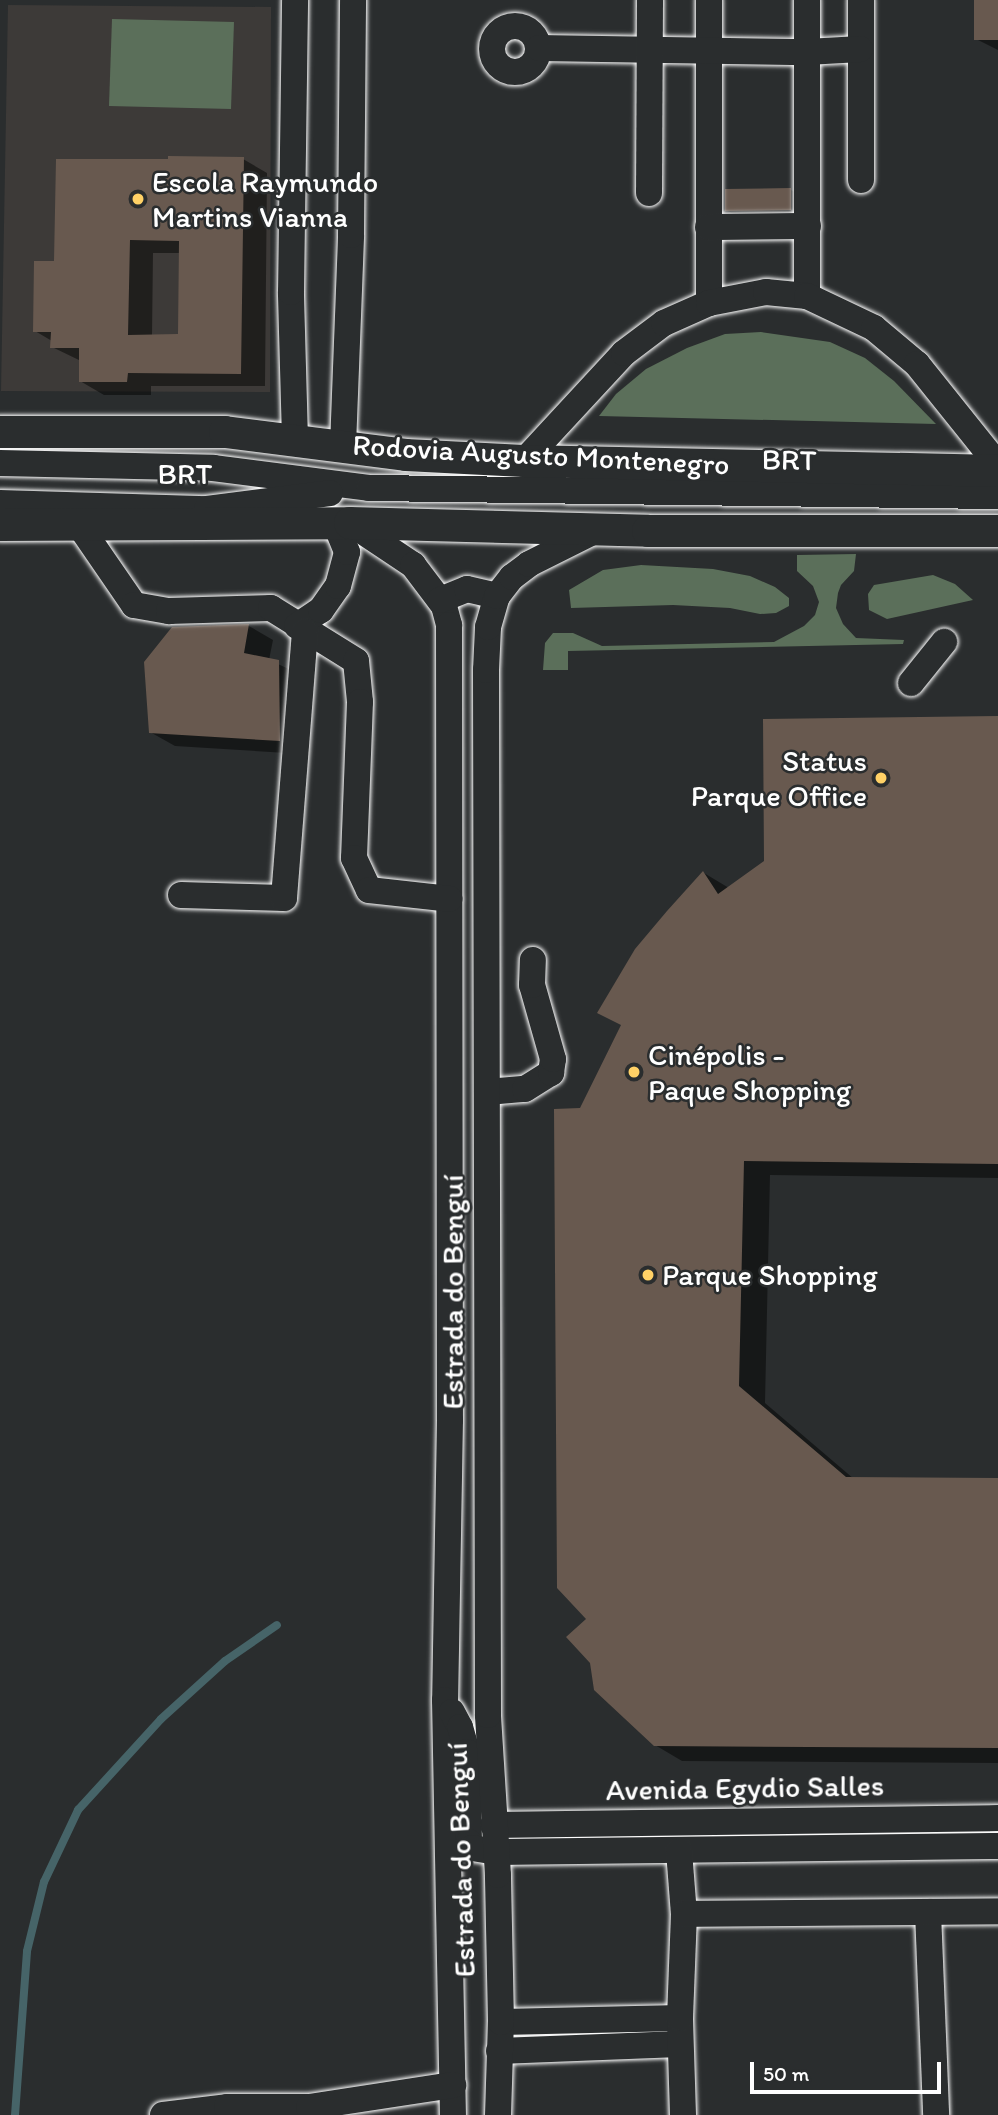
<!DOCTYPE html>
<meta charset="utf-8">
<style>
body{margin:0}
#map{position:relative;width:998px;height:2115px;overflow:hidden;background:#2a2d2e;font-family:Itim,sans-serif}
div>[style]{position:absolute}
.built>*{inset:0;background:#3d3a38}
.green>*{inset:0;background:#5b6f5a}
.shadow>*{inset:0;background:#0007}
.stream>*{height:8px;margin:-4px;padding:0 4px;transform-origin:4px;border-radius:4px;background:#466468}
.building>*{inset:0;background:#68594f}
.roads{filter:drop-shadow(0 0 2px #fff) drop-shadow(0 0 2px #fff)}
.minor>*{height:26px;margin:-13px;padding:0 13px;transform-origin:13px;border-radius:13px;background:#2a2d2e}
.minor>.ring{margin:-13px;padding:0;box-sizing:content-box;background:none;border:26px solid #2a2d2e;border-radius:50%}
.major>*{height:32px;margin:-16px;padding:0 16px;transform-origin:16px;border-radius:16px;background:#2a2d2e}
.dots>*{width:19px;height:19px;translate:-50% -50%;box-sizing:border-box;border:4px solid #2a2d2e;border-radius:50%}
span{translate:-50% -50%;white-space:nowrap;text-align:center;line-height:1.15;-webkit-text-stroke:5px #2a2d2e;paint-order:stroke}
.poi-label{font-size:30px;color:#fff}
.left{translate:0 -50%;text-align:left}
.right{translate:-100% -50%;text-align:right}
.street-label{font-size:30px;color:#fff}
.scale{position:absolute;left:750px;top:2062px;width:191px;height:32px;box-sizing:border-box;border:4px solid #fff;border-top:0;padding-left:9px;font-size:21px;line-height:24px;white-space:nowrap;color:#fff;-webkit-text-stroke:5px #2a2d2e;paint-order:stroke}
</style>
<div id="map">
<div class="built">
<i style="clip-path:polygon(8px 5px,271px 7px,270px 392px,1px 391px)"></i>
</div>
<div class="green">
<i style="clip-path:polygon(112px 19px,234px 22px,231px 109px,109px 106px)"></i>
<i style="clip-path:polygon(761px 332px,830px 342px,865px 358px,894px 381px,936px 424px,599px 416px,616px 394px,646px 369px,687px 348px,725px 334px)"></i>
<i style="clip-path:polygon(856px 554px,854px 571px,841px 585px,838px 593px,836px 608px,843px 624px,856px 638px,904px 640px,903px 644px,568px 651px,568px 670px,543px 670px,545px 643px,553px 633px,573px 633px,602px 646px,774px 642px,804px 626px,815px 615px,819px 602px,813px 586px,797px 571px,797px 555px)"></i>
<i style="clip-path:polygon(641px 565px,713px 569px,750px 576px,775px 587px,789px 598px,789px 606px,776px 613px,760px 614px,730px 608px,673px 605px,571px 608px,569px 590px,603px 570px)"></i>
<i style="clip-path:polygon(933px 575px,955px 584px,973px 600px,887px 619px,869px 610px,868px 594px,874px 585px)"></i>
</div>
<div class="shadow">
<i style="clip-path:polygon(976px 0,998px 0,998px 50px,976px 39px)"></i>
<i style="clip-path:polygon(evenodd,243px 159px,267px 173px,265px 386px,151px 386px,151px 395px,104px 395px,80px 381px,81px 361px,52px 347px,52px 341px,35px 331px,56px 262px,243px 159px,153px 253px,180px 253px,179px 335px,152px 336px,153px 253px)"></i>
<i style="clip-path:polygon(791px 190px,803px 197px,803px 216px,739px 217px,726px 210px)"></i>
<i style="clip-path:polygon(249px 626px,273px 640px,269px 660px,302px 675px,303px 754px,175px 746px,150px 732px,173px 628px)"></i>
<i style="clip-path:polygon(998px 718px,998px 1178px,770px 1175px,765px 1403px,854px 1479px,998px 1480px,998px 1763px,682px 1761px,655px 1745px,591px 1662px,581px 1110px,704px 873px,729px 888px)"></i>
</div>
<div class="stream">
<i style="left:15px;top:2115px;width:164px;rotate:-85.8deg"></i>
<i style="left:27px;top:1951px;width:71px;rotate:-76.2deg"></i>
<i style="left:44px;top:1882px;width:80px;rotate:-64.7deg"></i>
<i style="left:78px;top:1810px;width:123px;rotate:-47.6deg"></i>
<i style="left:161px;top:1719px;width:86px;rotate:-42.2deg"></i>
<i style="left:225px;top:1661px;width:63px;rotate:-34.7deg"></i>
</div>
<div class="building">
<i style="clip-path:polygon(974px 0,998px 0,998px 40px,974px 40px)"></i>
<i style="clip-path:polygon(evenodd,168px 156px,244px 157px,241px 374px,128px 373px,127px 382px,79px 382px,79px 348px,50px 348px,51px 332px,33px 332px,34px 261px,54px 261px,56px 159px,168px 159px,168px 156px,130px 240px,179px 241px,178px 334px,128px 335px,130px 240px)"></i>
<i style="clip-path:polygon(791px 188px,791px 210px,725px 211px,725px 189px)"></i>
<i style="clip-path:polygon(249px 624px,244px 653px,279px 660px,280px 741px,149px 733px,144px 662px,172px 627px)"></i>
<i style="clip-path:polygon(998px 716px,998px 1164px,744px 1161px,739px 1386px,846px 1477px,998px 1478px,998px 1748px,654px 1746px,594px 1690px,590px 1663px,566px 1637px,586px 1619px,557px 1588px,554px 1109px,580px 1108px,621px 1025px,597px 1013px,635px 949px,667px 911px,703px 871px,718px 894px,764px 861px,763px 719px)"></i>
</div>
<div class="roads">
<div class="minor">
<i style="left:709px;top:0;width:303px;rotate:90deg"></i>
<i style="left:861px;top:0;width:180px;rotate:90deg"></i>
<i class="ring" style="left:492px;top:26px;width:20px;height:20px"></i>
<i style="left:539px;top:48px;width:268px;rotate:0.9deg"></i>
<i style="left:807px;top:52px;width:53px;rotate:-3.2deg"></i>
<i style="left:649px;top:193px;width:193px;rotate:-89.7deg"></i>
<i style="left:708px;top:227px;width:100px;rotate:-0.6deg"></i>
<i style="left:807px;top:296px;width:296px;rotate:-90deg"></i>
<i style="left:295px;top:439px;width:147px;rotate:-91.6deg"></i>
<i style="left:291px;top:292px;width:292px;rotate:-89.2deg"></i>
<i style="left:343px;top:446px;width:211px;rotate:-87.8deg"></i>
<i style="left:351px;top:235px;width:235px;rotate:-89.5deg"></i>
<i style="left:524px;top:461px;width:147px;rotate:-47.2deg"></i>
<i style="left:624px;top:353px;width:50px;rotate:-36.9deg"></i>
<i style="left:664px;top:323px;width:49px;rotate:-24deg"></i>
<i style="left:709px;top:303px;width:58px;rotate:-10.9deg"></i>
<i style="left:766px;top:292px;width:41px;rotate:5.6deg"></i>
<i style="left:807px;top:296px;width:74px;rotate:25.5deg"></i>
<i style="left:874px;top:328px;width:56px;rotate:39.9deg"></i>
<i style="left:917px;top:364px;width:129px;rotate:51.3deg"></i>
<i style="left:0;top:463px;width:213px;rotate:1.3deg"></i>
<i style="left:213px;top:468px;width:157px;rotate:7.3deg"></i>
<i style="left:369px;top:488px;width:629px;rotate:0.73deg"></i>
<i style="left:0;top:503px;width:207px;rotate:1.7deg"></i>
<i style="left:207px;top:509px;width:124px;rotate:-7.4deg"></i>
<i style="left:350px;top:523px;width:76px;rotate:33.7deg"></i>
<i style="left:413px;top:565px;width:51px;rotate:52.9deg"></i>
<i style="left:444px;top:606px;width:20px;rotate:75deg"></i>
<i style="left:449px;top:625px;width:795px;rotate:89.93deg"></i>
<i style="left:450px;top:1420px;width:280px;rotate:91deg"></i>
<i style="left:445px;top:1700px;width:415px;rotate:88.9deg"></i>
<i style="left:79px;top:525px;width:97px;rotate:55.5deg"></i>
<i style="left:134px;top:605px;width:36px;rotate:10deg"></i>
<i style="left:169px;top:611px;width:102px;rotate:-1.7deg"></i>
<i style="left:271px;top:608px;width:100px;rotate:31.9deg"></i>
<i style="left:356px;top:661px;width:41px;rotate:84.4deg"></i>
<i style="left:360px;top:702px;width:156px;rotate:92.2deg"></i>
<i style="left:354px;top:858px;width:35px;rotate:65deg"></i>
<i style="left:369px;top:890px;width:81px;rotate:6.3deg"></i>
<i style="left:440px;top:600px;width:29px;rotate:-22deg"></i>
<i style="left:467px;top:589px;width:31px;rotate:13deg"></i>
<i style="left:297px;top:626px;width:29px;rotate:-34deg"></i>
<i style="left:321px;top:610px;width:29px;rotate:-55deg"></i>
<i style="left:338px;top:586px;width:35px;rotate:-75deg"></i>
<i style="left:347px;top:552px;width:31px;rotate:-112deg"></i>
<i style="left:911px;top:683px;width:53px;rotate:-51.2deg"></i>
<i style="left:181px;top:895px;width:103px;rotate:1.7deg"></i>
<i style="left:284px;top:898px;width:267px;rotate:-85.5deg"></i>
<i style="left:487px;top:1092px;width:38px;rotate:-5deg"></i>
<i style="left:525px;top:1089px;width:31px;rotate:-32deg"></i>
<i style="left:551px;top:1073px;width:14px;rotate:-82deg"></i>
<i style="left:553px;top:1059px;width:77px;rotate:-105.8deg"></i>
<i style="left:532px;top:985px;width:25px;rotate:-88deg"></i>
<i style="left:452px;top:1712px;width:17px;rotate:62deg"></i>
<i style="left:460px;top:1727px;width:26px;rotate:74deg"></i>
<i style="left:467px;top:1752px;width:90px;rotate:88.7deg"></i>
<i style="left:469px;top:1842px;width:7px;rotate:63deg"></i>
<i style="left:472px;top:1848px;width:25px;rotate:9deg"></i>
<i style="left:497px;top:1852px;width:501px;rotate:-0.69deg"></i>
<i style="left:493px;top:1825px;width:505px;rotate:-0.79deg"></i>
<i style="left:679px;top:1851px;width:63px;rotate:85.5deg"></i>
<i style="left:928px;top:1912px;width:203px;rotate:87.7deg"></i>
<i style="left:501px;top:2022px;width:179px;rotate:-1.3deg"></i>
<i style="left:499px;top:2051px;width:181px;rotate:-2.2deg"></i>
<i style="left:163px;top:2115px;width:64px;rotate:-7.1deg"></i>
<i style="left:227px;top:2107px;width:82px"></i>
<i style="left:309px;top:2107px;width:146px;rotate:-8.7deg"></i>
<i style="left:498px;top:2115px;width:93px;rotate:-88.2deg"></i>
<i style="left:501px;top:2022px;width:147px;rotate:-91.2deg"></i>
<i style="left:498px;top:1875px;width:160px;rotate:-93.6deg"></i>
<i style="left:488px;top:1715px;width:1045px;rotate:-90.11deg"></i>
<i style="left:486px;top:670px;width:43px;rotate:-87.3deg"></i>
<i style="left:488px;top:627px;width:32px;rotate:-74deg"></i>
<i style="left:497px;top:596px;width:24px;rotate:-52deg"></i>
<i style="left:512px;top:577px;width:21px;rotate:-37deg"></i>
<i style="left:529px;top:564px;width:76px;rotate:-26.6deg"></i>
<i style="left:683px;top:2115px;width:97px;rotate:-91.8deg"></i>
<i style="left:680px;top:2018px;width:104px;rotate:-87.8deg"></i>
<i style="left:684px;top:1914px;width:314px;rotate:-0.5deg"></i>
</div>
<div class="major">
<i style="left:0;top:432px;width:225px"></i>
<i style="left:225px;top:432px;width:182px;rotate:7.2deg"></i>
<i style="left:406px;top:455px;width:118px;rotate:2.9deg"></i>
<i style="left:524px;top:461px;width:474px;rotate:1.2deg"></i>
<i style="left:0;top:525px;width:350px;rotate:-0.3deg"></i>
<i style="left:350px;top:523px;width:298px;rotate:1.5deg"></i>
<i style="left:648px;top:531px;width:350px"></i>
</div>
</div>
<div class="dots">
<i style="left:138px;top:199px;background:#ffd166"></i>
<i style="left:881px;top:778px;background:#ffd166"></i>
<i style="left:634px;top:1072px;background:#ffd166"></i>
<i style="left:648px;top:1275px;background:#ffd166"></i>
</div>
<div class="poi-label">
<span class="left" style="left:152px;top:199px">Escola Raymundo<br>Martins Vianna</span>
<span class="right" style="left:867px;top:778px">Status<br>Parque Office</span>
<span class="left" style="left:648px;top:1072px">Cinépolis -<br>Paque Shopping</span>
<span class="left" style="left:662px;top:1275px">Parque Shopping</span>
</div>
<div class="street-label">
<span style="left:541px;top:455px;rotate:3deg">Rodovia Augusto Montenegro</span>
<span style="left:789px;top:460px;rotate:1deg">BRT</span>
<span style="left:185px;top:474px">BRT</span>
<span style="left:453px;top:1292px;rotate:-90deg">Estrada do Benguí</span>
<span style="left:745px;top:1788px;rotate:-1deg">Avenida Egydio Salles</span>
<span style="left:461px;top:1860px;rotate:-92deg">Estrada do Benguí</span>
</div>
<div class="scale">50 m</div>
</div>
